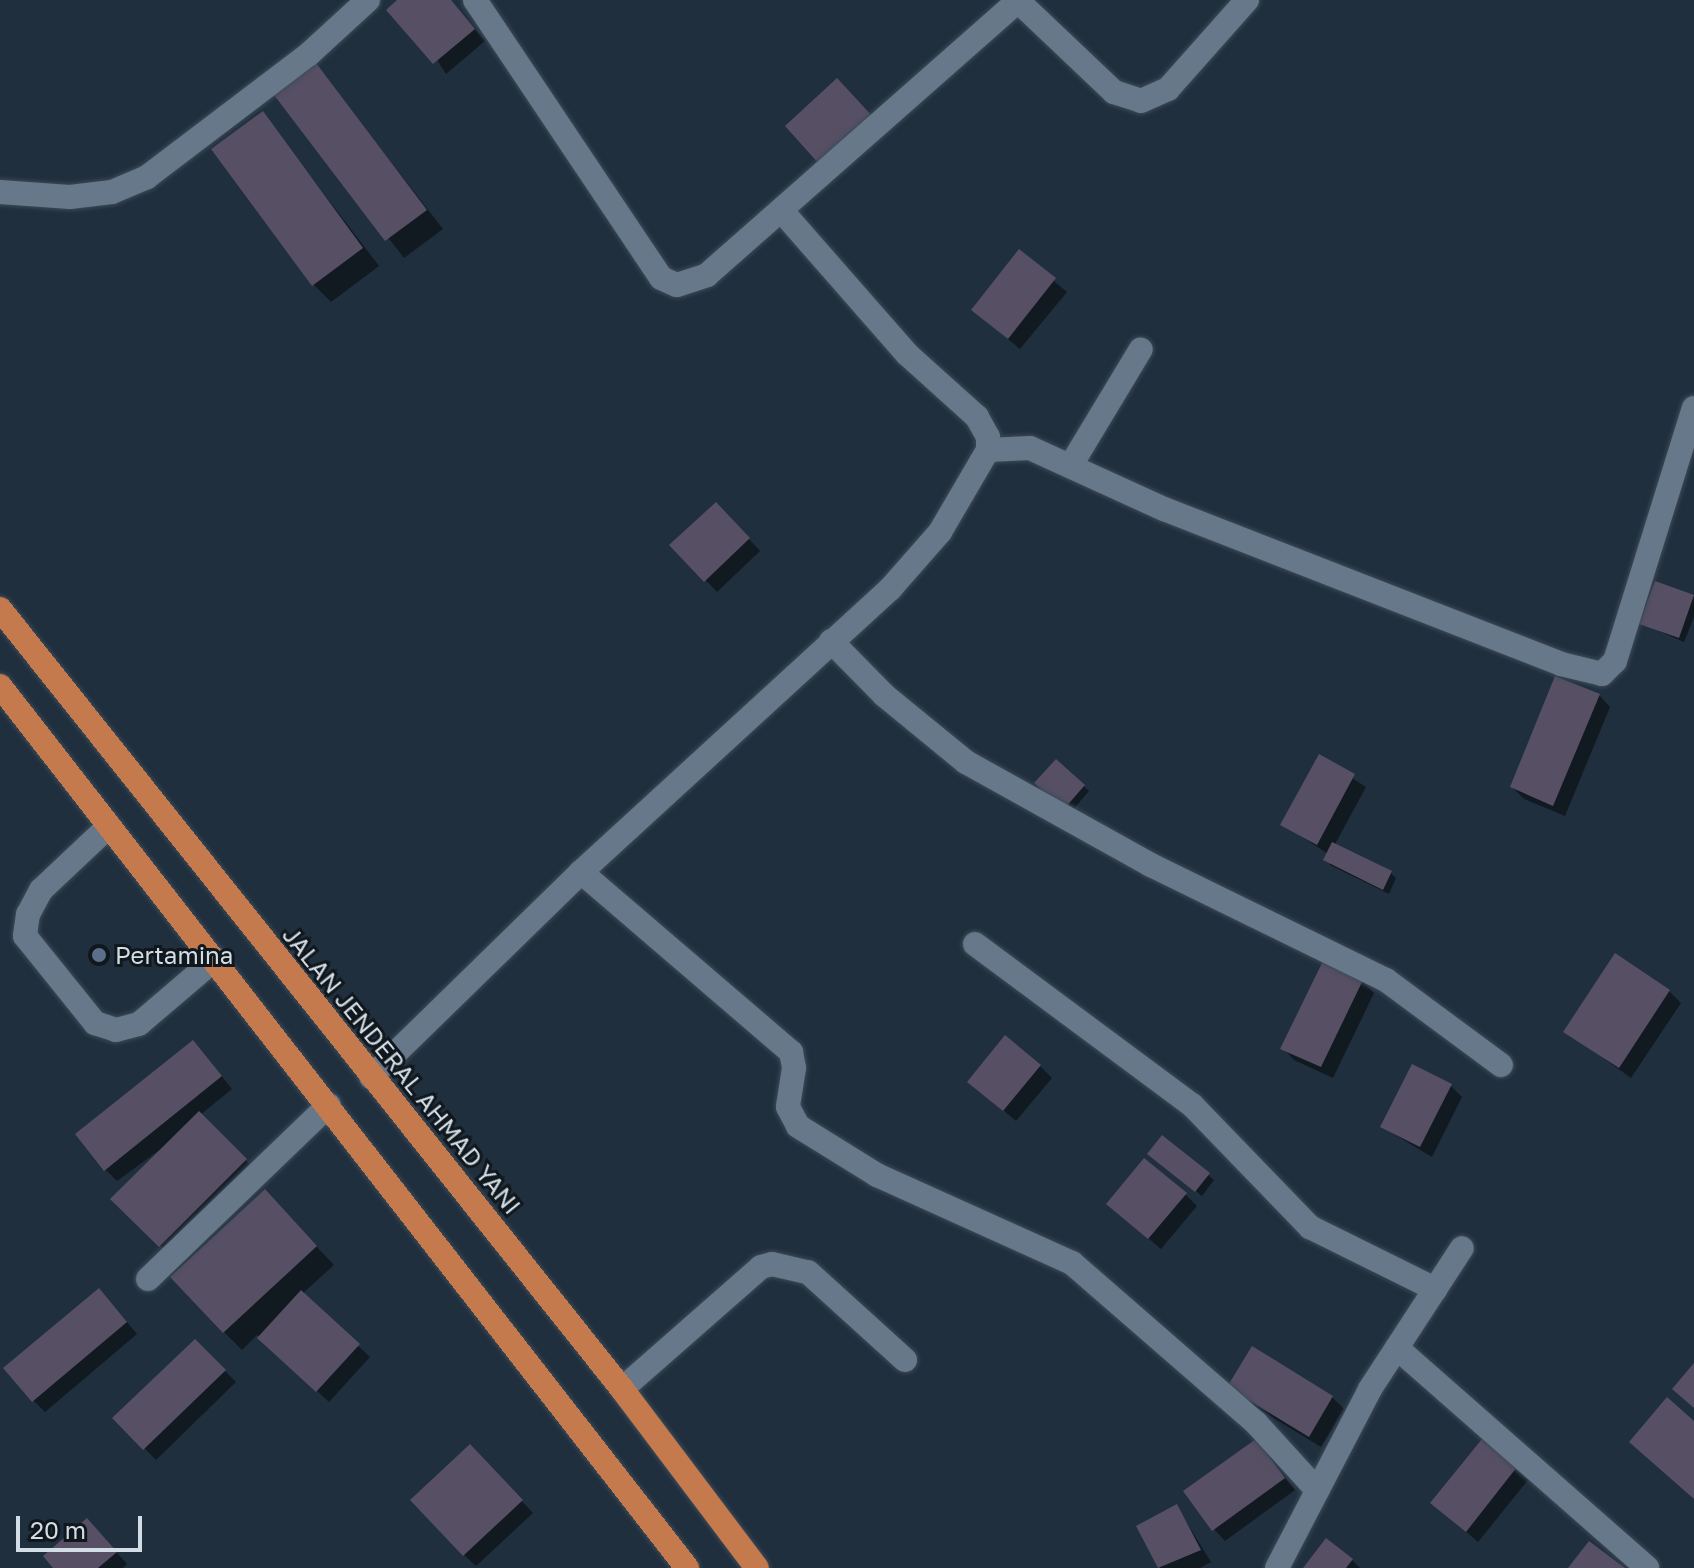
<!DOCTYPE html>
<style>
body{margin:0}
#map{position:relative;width:1694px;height:1568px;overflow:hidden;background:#202f3e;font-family:"Golos Text",sans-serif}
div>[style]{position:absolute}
.shadow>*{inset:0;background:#0007}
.building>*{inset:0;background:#575065}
.roads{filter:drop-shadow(0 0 2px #3d4a57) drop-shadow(0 0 2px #3d4a57)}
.minor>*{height:24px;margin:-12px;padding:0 12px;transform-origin:12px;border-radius:12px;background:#667889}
.highway>*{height:24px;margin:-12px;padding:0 12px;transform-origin:12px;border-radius:12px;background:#c47a4d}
.dots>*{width:22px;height:22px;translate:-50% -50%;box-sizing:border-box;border:4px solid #10171d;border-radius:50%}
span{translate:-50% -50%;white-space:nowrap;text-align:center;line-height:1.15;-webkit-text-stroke:6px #10171d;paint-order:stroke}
.poi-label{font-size:24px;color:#d3dde6}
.left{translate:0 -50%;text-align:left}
.street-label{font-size:24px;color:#d3dde6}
.scale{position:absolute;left:16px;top:1516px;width:126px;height:36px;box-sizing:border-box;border:4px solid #d3dde6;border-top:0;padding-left:10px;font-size:24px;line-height:28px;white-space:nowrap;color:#d3dde6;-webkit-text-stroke:6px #10171d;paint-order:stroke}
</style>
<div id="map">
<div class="shadow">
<i style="clip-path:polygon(400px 0,450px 0,485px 41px,446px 74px)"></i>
<i style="clip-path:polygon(313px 62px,443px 229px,404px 258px,274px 91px)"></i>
<i style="clip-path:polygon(263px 114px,379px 266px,331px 302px,313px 284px)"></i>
<i style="clip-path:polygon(1019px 252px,1067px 292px,1020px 349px,973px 310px)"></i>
<i style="clip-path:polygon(728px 516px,760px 551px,717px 592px,672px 545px)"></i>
<i style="clip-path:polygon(1656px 583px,1694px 597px,1694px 617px,1684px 642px,1641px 623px)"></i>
<i style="clip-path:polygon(1599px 695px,1610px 707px,1565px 816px,1524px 799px,1512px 787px)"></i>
<i style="clip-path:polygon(1319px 757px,1366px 787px,1334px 846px,1391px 873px,1396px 878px,1389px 894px,1330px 865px,1328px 854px,1283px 824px)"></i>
<i style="clip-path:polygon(1056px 762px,1089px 791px,1070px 813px,1037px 783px)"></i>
<i style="clip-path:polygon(1362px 981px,1374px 993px,1333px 1078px,1294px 1060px,1283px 1048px)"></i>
<i style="clip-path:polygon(1669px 991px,1681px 1003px,1631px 1078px,1566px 1031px)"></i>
<i style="clip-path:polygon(204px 1054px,232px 1089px,200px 1115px,263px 1178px,178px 1263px,113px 1199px,169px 1143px,117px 1181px,105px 1169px)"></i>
<i style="clip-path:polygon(1040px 1066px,1052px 1078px,1016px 1121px,970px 1082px)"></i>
<i style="clip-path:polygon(1450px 1085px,1462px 1097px,1432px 1157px,1382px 1127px)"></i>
<i style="clip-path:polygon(1162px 1138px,1214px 1180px,1202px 1196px,1155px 1159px)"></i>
<i style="clip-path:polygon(1185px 1194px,1197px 1206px,1161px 1249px,1108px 1204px)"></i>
<i style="clip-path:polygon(282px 1210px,334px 1265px,302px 1294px,370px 1357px,329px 1402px,257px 1335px,242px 1350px,224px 1332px)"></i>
<i style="clip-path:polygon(110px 1302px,137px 1334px,45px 1412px,33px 1400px)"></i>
<i style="clip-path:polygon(195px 1341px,236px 1382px,156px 1460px,115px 1418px)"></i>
<i style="clip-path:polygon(1332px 1397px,1344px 1409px,1321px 1447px,1241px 1398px)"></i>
<i style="clip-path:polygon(1256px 1441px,1295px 1490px,1225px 1541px,1214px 1529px)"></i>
<i style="clip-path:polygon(1482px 1442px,1528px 1480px,1478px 1542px,1433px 1503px)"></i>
<i style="clip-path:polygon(481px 1458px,533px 1513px,476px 1566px,464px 1555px)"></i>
<i style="clip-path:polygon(1177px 1507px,1211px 1562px,1200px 1568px,1160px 1568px,1138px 1527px)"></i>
<i style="clip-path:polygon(98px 1532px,127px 1564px,123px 1568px,56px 1568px)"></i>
<i style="clip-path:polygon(1352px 1560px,1360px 1568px,1306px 1568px)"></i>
</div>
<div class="building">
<i style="clip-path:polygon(397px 0,451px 0,475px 29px,433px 64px,386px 10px)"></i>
<i style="clip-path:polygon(313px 59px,427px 210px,385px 241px,271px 91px)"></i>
<i style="clip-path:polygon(837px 78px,873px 117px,820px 165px,785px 126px)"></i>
<i style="clip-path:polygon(263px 111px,363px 248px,312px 286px,211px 149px)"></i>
<i style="clip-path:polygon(1019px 249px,1056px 278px,1008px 339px,971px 310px)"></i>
<i style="clip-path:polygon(716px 502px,750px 538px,704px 582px,669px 545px)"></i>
<i style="clip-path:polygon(1655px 581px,1694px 595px,1679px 638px,1639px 624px)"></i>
<i style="clip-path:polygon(1555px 676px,1600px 694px,1553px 806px,1510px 787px)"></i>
<i style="clip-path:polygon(1319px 754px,1355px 774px,1317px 845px,1280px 825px)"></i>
<i style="clip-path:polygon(1056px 759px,1085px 785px,1064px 809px,1034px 783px)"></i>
<i style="clip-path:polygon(1332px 842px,1392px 871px,1383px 890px,1323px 860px)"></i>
<i style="clip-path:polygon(1615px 953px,1670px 990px,1619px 1068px,1563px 1032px)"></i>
<i style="clip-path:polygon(1323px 961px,1363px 980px,1321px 1067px,1280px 1049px)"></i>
<i style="clip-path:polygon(1005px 1035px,1041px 1065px,1003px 1111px,967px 1082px)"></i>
<i style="clip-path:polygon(193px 1040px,222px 1076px,104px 1171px,75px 1134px)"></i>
<i style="clip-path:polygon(1412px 1064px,1452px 1084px,1420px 1147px,1380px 1127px)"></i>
<i style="clip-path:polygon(199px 1111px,247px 1159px,159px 1247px,110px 1199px)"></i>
<i style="clip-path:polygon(1162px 1135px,1210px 1173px,1195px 1192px,1147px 1154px)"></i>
<i style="clip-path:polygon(1144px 1158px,1187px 1193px,1148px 1239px,1106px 1204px)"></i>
<i style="clip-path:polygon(265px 1189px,317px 1246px,223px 1333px,170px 1277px)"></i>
<i style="clip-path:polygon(99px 1288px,127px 1322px,32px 1402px,3px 1368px)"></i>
<i style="clip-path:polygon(301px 1290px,360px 1344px,316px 1392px,257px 1338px)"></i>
<i style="clip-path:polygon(195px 1339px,226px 1370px,143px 1450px,112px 1418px)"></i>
<i style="clip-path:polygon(1252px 1346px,1333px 1396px,1309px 1437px,1227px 1387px)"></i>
<i style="clip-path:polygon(1694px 1363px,1694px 1408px,1672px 1389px)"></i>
<i style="clip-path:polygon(1667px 1397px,1694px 1421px,1694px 1499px,1629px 1442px)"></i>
<i style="clip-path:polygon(1256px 1439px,1285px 1478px,1212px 1531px,1183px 1491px)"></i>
<i style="clip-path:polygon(1482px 1439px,1517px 1467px,1466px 1532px,1430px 1503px)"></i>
<i style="clip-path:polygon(470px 1444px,523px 1500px,463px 1556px,410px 1500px)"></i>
<i style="clip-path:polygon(1177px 1504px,1201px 1550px,1158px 1568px,1136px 1526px)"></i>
<i style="clip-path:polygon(87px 1518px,117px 1552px,98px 1568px,53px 1568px,43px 1556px)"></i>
<i style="clip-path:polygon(1326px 1538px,1353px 1559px,1346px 1568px,1303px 1568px)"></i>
<i style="clip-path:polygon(1589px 1541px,1625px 1568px,1568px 1568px)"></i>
</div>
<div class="roads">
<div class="minor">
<i style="left:475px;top:0;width:334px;rotate:56.2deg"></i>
<i style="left:661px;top:278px;width:17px;rotate:24deg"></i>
<i style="left:677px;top:285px;width:32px;rotate:-18deg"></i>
<i style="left:707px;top:275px;width:416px;rotate:-41.4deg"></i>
<i style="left:1017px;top:0;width:134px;rotate:43.5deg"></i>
<i style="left:1114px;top:92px;width:28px;rotate:18deg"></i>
<i style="left:1141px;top:101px;width:30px;rotate:-24deg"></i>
<i style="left:1168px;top:89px;width:119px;rotate:-48.4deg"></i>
<i style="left:0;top:192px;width:70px;rotate:4.1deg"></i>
<i style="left:70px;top:197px;width:42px;rotate:-6.8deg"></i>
<i style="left:112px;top:192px;width:38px;rotate:-23deg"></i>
<i style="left:147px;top:177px;width:203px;rotate:-37.2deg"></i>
<i style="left:309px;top:54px;width:80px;rotate:-42.5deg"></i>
<i style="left:988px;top:450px;width:42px;rotate:-2.7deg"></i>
<i style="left:1030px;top:448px;width:147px;rotate:24.5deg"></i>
<i style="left:1164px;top:509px;width:426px;rotate:21.3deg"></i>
<i style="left:1561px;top:664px;width:42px;rotate:13.7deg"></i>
<i style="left:1602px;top:674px;width:18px;rotate:-45deg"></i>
<i style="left:1615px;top:661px;width:265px;rotate:-72.7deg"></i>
<i style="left:1071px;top:465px;width:135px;rotate:-58.9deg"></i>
<i style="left:831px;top:641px;width:76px;rotate:45.5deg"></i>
<i style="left:884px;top:695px;width:106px;rotate:39.3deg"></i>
<i style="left:966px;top:762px;width:212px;rotate:29.1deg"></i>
<i style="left:1151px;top:865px;width:262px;rotate:26.1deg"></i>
<i style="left:1386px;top:980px;width:143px;rotate:36.5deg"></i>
<i style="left:109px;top:826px;width:93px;rotate:136.7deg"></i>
<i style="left:41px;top:890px;width:27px;rotate:118deg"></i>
<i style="left:28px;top:914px;width:22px;rotate:98deg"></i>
<i style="left:25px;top:936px;width:112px;rotate:51.2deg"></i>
<i style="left:95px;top:1023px;width:22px;rotate:18deg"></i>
<i style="left:116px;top:1030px;width:24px;rotate:-15deg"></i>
<i style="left:139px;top:1024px;width:100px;rotate:-40.5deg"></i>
<i style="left:581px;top:872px;width:277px;rotate:40.6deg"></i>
<i style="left:791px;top:1052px;width:16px;rotate:79deg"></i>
<i style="left:794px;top:1068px;width:39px;rotate:99deg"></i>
<i style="left:788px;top:1107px;width:21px;rotate:62deg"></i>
<i style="left:798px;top:1126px;width:93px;rotate:31.8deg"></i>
<i style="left:877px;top:1175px;width:214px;rotate:24.3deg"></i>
<i style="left:1072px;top:1263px;width:244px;rotate:41deg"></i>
<i style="left:1256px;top:1423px;width:91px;rotate:47.7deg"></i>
<i style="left:975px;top:944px;width:270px;rotate:36.6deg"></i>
<i style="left:1192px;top:1105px;width:170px;rotate:46deg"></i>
<i style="left:1310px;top:1227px;width:140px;rotate:26.4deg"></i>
<i style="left:371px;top:1077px;width:293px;rotate:-44.3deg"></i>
<i style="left:581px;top:872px;width:419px;rotate:-42.5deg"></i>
<i style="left:890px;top:589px;width:76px;rotate:-48.7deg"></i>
<i style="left:940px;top:532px;width:95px;rotate:-59.7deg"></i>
<i style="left:988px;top:450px;width:13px;rotate:-90deg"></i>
<i style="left:988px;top:437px;width:23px;rotate:-119deg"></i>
<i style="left:977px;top:417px;width:94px;rotate:-138deg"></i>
<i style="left:907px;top:354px;width:190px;rotate:-131.2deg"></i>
<i style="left:148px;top:1279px;width:251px;rotate:-43.9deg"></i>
<i style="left:1397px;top:1348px;width:333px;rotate:41.3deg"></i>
<i style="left:622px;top:1389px;width:185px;rotate:-41.3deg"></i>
<i style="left:761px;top:1267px;width:11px;rotate:-15deg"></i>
<i style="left:772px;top:1264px;width:37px;rotate:13deg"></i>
<i style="left:808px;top:1272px;width:131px;rotate:42.2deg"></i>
<i style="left:1277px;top:1568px;width:202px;rotate:-62.5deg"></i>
<i style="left:1370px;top:1389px;width:168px;rotate:-56.9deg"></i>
</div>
<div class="highway">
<i style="left:0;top:609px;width:998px;rotate:51.43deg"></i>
<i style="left:622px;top:1389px;width:224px;rotate:53deg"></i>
<i style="left:0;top:686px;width:1118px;rotate:52.08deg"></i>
</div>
</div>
<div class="dots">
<i style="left:99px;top:955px;background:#5c6f8a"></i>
</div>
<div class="poi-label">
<span class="left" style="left:115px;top:955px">Pertamina</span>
</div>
<div class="street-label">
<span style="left:402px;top:1070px;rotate:51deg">JALAN JENDERAL AHMAD YANI</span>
</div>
<div class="scale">20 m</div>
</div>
